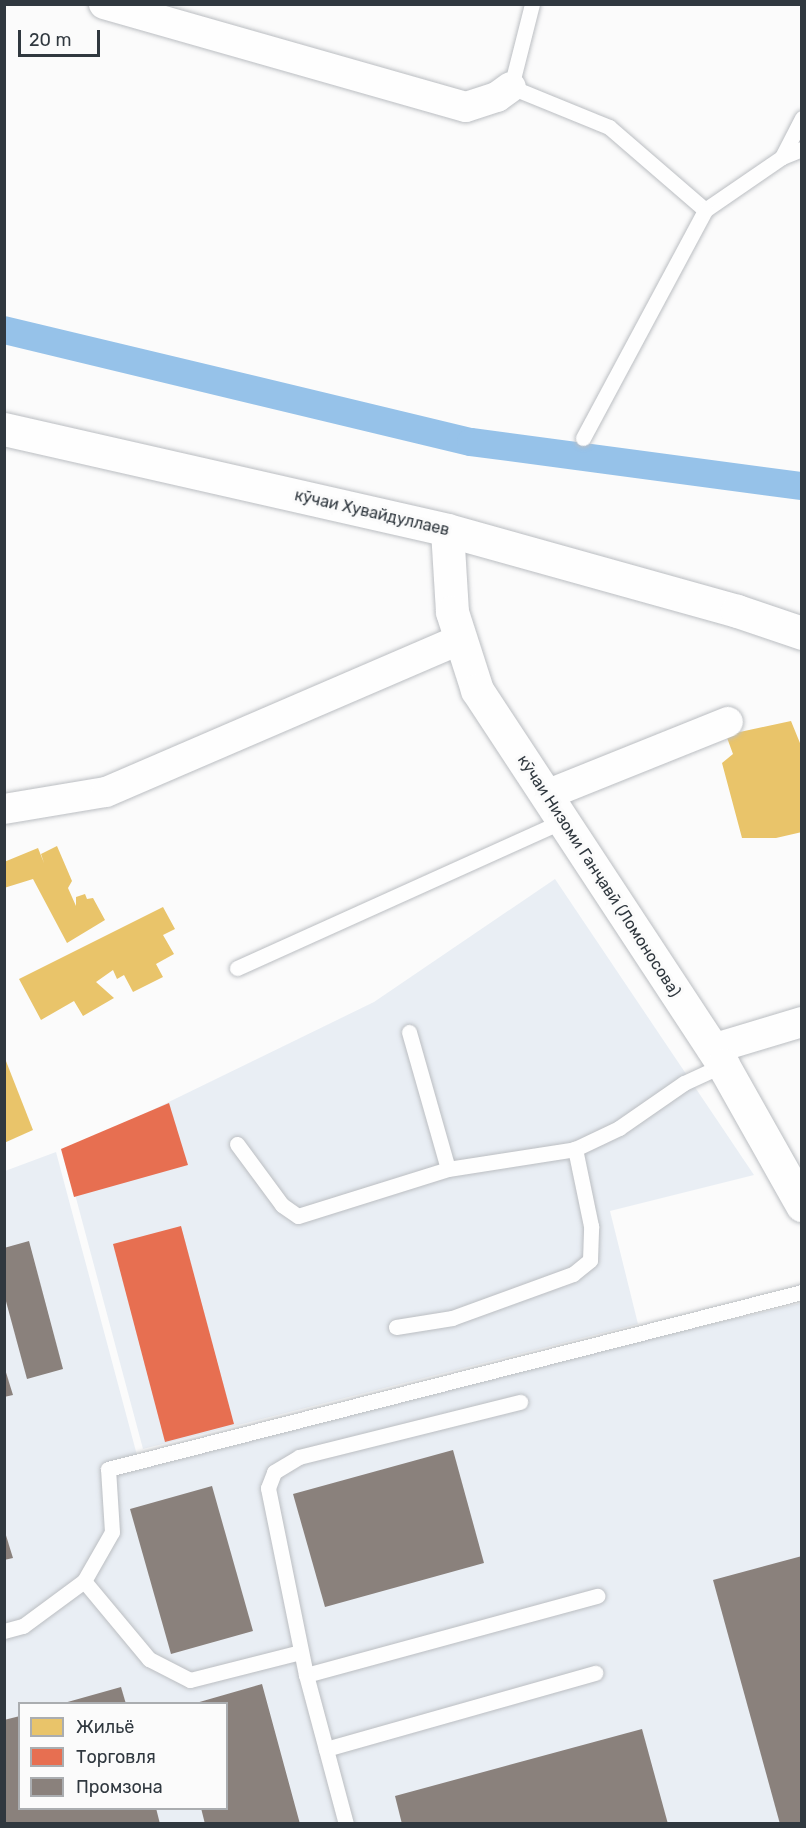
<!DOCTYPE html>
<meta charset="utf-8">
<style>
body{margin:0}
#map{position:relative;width:806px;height:1828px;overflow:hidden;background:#fbfbfb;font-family:Rubik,sans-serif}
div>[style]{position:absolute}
.built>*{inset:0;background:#e9eef4}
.homes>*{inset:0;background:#e9c46a}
.shops>*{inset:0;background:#e76f51}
.industry>*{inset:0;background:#8a817c}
.canal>*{height:28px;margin:-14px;padding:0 14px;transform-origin:14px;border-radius:14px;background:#96c2e9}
.roads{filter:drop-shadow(0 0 2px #bbbec2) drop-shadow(0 0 2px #bbbec2)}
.lane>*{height:15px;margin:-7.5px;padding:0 7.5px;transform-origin:7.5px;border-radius:7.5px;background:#fefefe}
.street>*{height:30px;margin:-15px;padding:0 15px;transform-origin:15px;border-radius:15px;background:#fefefe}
.secondary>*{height:33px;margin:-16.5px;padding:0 16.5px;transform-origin:16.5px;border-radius:16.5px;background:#fefefe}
span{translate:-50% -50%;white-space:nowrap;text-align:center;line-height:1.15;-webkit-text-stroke:6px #fbfbfb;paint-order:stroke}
.street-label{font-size:16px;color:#30383f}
.frame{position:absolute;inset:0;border:6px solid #30383f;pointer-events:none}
.legend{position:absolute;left:18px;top:1702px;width:210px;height:108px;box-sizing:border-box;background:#fbfbfb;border:2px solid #aaadb0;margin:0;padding:8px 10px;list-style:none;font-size:18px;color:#30383f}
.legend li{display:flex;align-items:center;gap:12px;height:30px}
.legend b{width:30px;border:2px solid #aaadb0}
.scale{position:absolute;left:18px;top:30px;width:82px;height:27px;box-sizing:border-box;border:3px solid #30383f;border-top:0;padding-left:8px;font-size:18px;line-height:21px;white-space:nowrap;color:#30383f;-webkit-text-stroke:4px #fbfbfb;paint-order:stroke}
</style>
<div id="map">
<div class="built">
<i style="clip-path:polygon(555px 879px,754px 1175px,610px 1211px,638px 1324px,143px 1449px,64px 1153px,374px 1002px)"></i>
<i style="clip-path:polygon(evenodd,56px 1152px,138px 1459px,801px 1303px,801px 1823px,5px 1824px,5px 1171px,56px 1152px,20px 1704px,226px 1704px,226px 1808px,20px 1808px,20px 1704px)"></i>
</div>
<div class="homes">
<i style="clip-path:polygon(791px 721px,802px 748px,802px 832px,776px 838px,742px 838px,722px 763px,733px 754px,726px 735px)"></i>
<i style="clip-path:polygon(57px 846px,72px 881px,68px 888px,76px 906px,76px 897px,85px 894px,87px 899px,93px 898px,105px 920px,67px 943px,33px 879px,4px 888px,4px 862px,38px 848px,44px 863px,41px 854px)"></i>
<i style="clip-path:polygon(163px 907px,175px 929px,163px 935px,174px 954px,156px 964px,163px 977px,133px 992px,124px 975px,117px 979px,113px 970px,96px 982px,114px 998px,83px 1016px,74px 1001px,41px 1020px,19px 979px)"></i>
<i style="clip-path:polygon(4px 1056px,33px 1130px,4px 1143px)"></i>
</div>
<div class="shops">
<i style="clip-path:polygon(169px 1103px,188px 1165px,74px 1197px,61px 1149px)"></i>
<i style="clip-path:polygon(181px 1226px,234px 1424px,165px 1442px,113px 1244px)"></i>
</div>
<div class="industry">
<i style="clip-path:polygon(29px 1241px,63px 1369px,27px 1379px,4px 1294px,4px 1248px)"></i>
<i style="clip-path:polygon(4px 1366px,13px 1395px,4px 1397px)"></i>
<i style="clip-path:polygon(453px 1450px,484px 1563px,325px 1607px,293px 1494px)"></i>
<i style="clip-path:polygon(212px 1486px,253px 1631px,171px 1654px,130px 1509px)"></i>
<i style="clip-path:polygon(4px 1529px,13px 1558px,4px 1560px)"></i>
<i style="clip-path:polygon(802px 1556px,802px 1824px,780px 1824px,713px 1580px)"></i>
<i style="clip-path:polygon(262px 1684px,300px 1824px,205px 1824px,201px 1808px,226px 1808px,226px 1704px,196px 1703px)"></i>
<i style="clip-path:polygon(121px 1687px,126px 1704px,64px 1704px,64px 1703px)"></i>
<i style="clip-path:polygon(20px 1716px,20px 1808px,156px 1808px,160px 1824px,4px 1824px,4px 1720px)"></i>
<i style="clip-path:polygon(642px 1729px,668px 1824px,402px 1824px,395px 1796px)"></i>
</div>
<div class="canal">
<i style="left:4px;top:330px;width:480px;rotate:13.5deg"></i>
<i style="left:471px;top:442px;width:334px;rotate:7.6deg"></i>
</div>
<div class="roads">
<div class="lane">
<i style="left:532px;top:4px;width:86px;rotate:104.2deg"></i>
<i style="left:511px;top:87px;width:106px;rotate:22.2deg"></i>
<i style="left:609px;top:127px;width:127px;rotate:40.8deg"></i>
<i style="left:705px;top:210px;width:93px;rotate:-34.5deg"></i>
<i style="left:782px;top:157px;width:22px;rotate:-22deg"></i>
<i style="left:782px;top:157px;width:44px;rotate:-62.9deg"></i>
<i style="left:583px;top:438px;width:259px;rotate:-61.8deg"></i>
<i style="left:237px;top:968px;width:358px;rotate:-24.3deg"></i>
<i style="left:409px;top:1032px;width:142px;rotate:74.1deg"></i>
<i style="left:237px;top:1144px;width:76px;rotate:53.6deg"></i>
<i style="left:282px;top:1205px;width:19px;rotate:35deg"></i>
<i style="left:298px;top:1216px;width:157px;rotate:-17.4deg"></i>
<i style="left:448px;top:1169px;width:129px;rotate:-8.9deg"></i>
<i style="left:575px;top:1149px;width:49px;rotate:-25.5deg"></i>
<i style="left:619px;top:1128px;width:79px;rotate:-34.7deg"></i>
<i style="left:684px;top:1083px;width:43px;rotate:-24.8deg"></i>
<i style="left:396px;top:1327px;width:57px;rotate:-9.1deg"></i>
<i style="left:452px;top:1318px;width:129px;rotate:-20deg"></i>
<i style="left:573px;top:1274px;width:22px;rotate:-39deg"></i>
<i style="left:590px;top:1260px;width:34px;rotate:-88deg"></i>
<i style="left:591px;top:1226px;width:79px;rotate:-101.7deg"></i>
<i style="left:84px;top:1581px;width:102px;rotate:50.2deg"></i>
<i style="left:149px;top:1659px;width:46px;rotate:27.1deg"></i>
<i style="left:190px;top:1680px;width:114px;rotate:-14.2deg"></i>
<i style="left:4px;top:1631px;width:20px;rotate:-15deg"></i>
<i style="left:23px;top:1626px;width:76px;rotate:-36.4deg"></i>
<i style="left:84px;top:1581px;width:56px;rotate:-60.3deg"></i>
<i style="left:112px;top:1532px;width:63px;rotate:-93.6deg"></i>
<i style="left:108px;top:1469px;width:716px;rotate:-14.31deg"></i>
<i style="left:306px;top:1675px;width:302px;rotate:-15.2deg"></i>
<i style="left:326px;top:1749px;width:280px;rotate:-15.8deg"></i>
<i style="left:346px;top:1824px;width:154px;rotate:-105deg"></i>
<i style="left:306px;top:1675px;width:191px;rotate:-101.5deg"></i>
<i style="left:268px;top:1488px;width:17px;rotate:-69deg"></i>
<i style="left:274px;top:1472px;width:29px;rotate:-31deg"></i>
<i style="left:299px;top:1457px;width:228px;rotate:-14deg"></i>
</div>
<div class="street">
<i style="left:104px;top:4px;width:376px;rotate:15.9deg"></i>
<i style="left:466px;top:107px;width:33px;rotate:-18deg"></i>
<i style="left:497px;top:97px;width:17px;rotate:-36deg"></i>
<i style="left:546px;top:795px;width:196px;rotate:-21.9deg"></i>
<i style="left:4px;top:809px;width:103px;rotate:-9.5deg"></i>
<i style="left:106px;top:792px;width:387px;rotate:-23.3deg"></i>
<i style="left:712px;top:1049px;width:94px;rotate:-16.7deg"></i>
</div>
<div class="secondary">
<i style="left:4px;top:429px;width:454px;rotate:12.8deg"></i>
<i style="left:447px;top:530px;width:301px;rotate:15.6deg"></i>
<i style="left:737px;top:611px;width:69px;rotate:18.7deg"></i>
<i style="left:447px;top:530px;width:82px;rotate:86.5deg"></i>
<i style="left:452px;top:612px;width:82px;rotate:72.2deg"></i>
<i style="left:477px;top:690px;width:448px;rotate:56.7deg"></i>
<i style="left:723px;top:1065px;width:161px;rotate:60.6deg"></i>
</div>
</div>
<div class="street-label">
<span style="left:372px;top:513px;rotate:13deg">кӯчаи Хувайдуллаев</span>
<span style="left:599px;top:876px;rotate:57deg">кӯчаи Низоми Ганҷавӣ (Ломоносова)</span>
</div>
<div class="frame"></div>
<ul class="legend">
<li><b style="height:16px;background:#e9c46a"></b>Жильё</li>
<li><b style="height:16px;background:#e76f51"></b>Торговля</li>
<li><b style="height:16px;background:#8a817c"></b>Промзона</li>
</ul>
<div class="scale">20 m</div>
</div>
